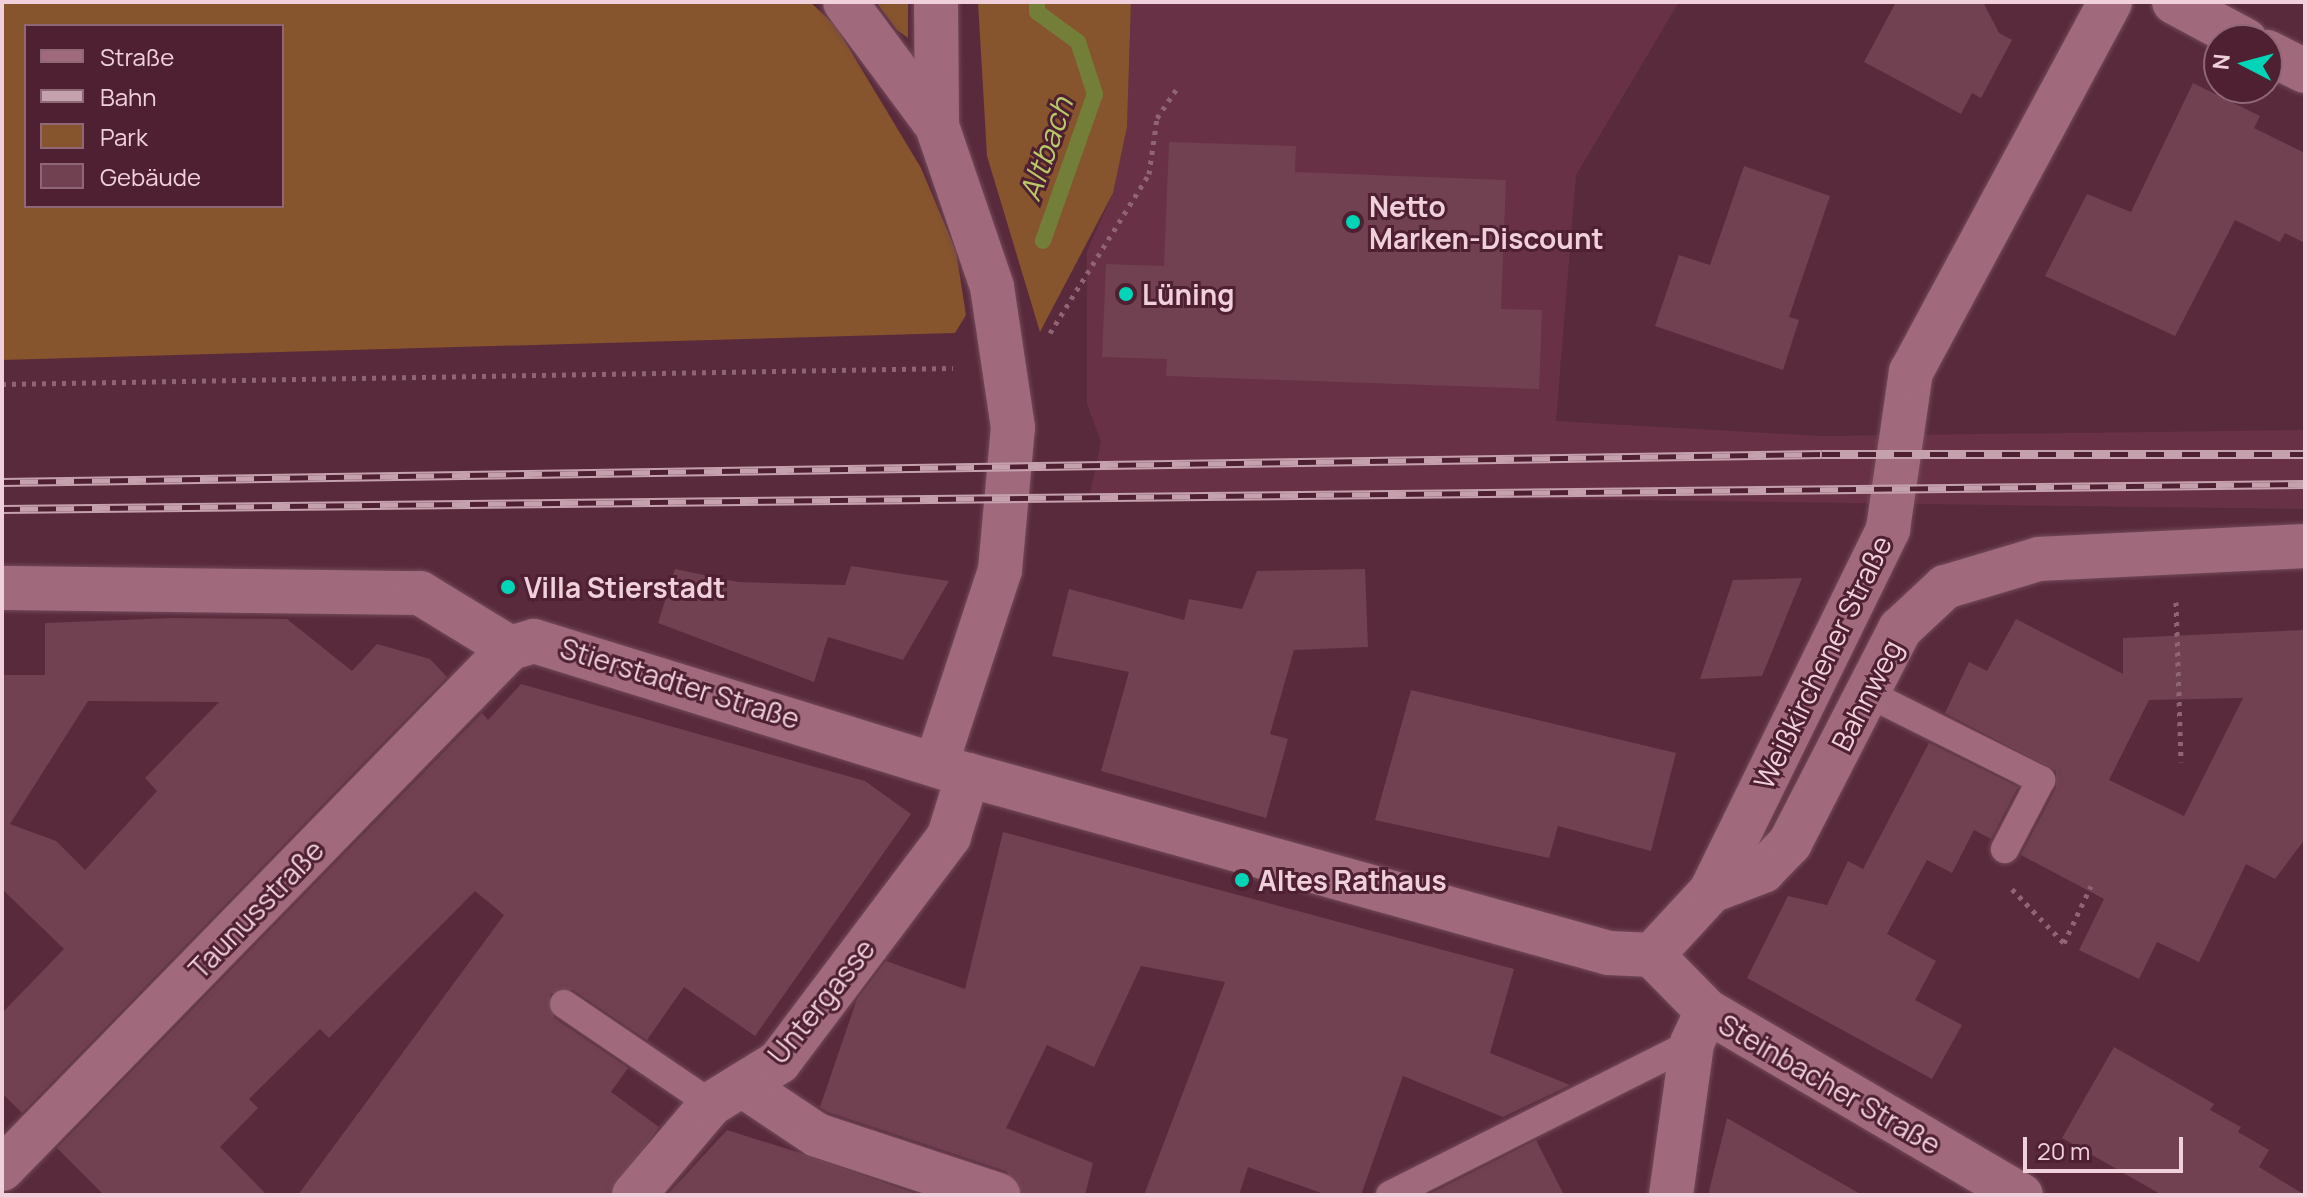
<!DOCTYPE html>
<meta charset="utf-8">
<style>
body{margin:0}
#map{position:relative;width:2307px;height:1197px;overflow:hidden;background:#592a3c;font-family:Manrope,sans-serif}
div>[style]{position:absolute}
.built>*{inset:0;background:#683146}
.green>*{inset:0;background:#86542d}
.stream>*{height:16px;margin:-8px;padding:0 8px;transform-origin:8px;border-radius:8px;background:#737f39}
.building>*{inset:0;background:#714051}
.path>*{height:5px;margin-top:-2.5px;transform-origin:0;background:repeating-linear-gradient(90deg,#8f6575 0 4px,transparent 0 10px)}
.roads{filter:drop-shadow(0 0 2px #734a5a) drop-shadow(0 0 2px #734a5a)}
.service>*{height:28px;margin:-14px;padding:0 14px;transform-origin:14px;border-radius:14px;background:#a06a7c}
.minor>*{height:44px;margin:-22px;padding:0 22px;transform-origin:22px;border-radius:22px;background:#a06a7c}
.tertiary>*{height:44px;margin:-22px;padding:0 22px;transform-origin:22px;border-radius:22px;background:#a06a7c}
.rail>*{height:9px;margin-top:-4.5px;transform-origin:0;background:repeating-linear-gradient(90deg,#4e2032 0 18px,#c5a1ad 0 36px);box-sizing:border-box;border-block:2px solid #c5a1ad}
.dots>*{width:22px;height:22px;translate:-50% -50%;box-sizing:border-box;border:4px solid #4e2032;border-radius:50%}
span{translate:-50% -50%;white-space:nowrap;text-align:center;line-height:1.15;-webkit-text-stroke:6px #4e2032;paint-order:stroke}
.poi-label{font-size:28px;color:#f0d1db;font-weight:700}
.left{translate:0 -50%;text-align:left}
.street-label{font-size:28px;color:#f0d1db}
.water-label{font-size:30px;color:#b8c967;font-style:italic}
.frame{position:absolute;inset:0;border:4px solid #f0d1db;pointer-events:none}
.legend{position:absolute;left:24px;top:24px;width:260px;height:184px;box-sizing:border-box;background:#4e2032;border:2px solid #8f6776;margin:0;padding:10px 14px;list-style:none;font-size:24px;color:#f0d1db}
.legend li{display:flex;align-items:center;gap:16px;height:40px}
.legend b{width:40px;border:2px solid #8f6776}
.north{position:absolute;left:2203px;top:24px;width:80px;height:80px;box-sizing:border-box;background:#4e2032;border:2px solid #8f6776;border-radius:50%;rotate:276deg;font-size:22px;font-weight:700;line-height:32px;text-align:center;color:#f0d1db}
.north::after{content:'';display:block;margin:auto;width:28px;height:36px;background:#00d5b7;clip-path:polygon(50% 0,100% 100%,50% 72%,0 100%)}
.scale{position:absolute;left:2023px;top:1137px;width:160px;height:36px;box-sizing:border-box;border:4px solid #f0d1db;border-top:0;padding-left:10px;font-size:24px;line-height:28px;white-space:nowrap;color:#f0d1db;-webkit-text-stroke:6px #4e2032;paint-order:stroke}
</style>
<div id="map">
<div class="built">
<i style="clip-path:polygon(1131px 2px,1679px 2px,1576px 175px,1556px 421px,1822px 436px,2305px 430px,2305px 509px,1090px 493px,1101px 442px,1087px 404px,1087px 251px,1113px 193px,1127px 127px)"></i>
</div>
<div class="green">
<i style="clip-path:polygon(evenodd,2px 2px,810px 2px,835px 25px,921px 168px,956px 251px,966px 315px,955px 333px,2px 360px,2px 2px,26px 26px,282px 26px,282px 206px,26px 206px,26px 26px)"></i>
<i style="clip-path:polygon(876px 2px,908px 2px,908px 38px,897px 30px)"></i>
<i style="clip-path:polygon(978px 2px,1131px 2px,1127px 127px,1113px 193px,1040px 332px,987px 156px)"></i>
</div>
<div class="stream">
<i style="left:1037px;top:2px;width:10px;rotate:90deg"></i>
<i style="left:1037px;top:12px;width:51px;rotate:36.2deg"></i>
<i style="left:1078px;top:42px;width:55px;rotate:71.9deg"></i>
<i style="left:1095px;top:94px;width:156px;rotate:109.5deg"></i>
</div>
<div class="building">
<i style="clip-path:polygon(1896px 2px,1983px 2px,1999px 33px,2012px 40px,1981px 98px,1972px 93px,1961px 114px,1864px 62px)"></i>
<i style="clip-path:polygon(2193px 83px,2260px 116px,2254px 128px,2305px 153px,2305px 243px,2285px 233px,2280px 242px,2235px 220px,2175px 336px,2045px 276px,2087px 194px,2131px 212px)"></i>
<i style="clip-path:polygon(1169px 142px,1296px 146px,1295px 172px,1506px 180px,1501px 309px,1542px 310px,1539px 389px,1166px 376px,1167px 359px,1102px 357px,1106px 264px,1164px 266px)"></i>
<i style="clip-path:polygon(1744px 166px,1830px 196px,1789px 317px,1799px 320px,1783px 370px,1655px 326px,1679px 255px,1710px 265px)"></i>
<i style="clip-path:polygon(851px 566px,949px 581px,903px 660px,828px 637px,814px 682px,658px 623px,675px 569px,738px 582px,845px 585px)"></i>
<i style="clip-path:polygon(1365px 569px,1368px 647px,1294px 650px,1270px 734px,1288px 739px,1266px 818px,1101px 771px,1129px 672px,1052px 656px,1069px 589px,1184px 620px,1189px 599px,1242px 609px,1257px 571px)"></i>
<i style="clip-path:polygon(1802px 578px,1762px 676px,1700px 679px,1733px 580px)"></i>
<i style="clip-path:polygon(evenodd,171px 618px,287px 619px,352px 671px,377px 644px,430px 659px,447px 677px,22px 1113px,2px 1093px,2px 1013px,64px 949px,2px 889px,2px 675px,45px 675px,45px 623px,171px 618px,88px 701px,219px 702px,145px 778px,157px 791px,85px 870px,56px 841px,10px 824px,88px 701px)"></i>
<i style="clip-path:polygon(evenodd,2016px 619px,2123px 674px,2123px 638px,2305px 630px,2305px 839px,2275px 879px,2246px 864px,2199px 962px,2157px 942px,2139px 979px,2079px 950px,2104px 899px,2021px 855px,2056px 788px,2056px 771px,1945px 713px,1969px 662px,1987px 671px,2016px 619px,2243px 698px,2184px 816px,2109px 780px,2149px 700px,2243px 698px)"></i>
<i style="clip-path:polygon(521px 684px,865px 781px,911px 814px,755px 1036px,684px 987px,647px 1040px,573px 990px,550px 994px,554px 1018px,628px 1068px,611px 1092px,659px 1127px,610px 1195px,298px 1195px,504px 915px,475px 891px,329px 1038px,320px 1029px,249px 1099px,258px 1108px,220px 1147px,267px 1195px,104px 1195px,57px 1148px,482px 713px,488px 720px)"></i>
<i style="clip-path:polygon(1411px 690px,1676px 753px,1651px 851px,1558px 826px,1549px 858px,1375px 820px)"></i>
<i style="clip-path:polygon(1929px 743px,2018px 787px,1991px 839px,1974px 830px,1952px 873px,1927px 860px,1887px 934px,1936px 961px,1915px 1000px,1962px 1025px,1932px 1079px,1747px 978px,1788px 896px,1827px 905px,1848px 861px,1863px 869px)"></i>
<i style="clip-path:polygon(1003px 832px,1514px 969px,1490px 1053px,1570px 1085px,1503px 1117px,1403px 1076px,1361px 1195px,1327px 1195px,1248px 1167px,1239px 1195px,1144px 1195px,1225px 982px,1141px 966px,1094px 1067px,1047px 1045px,1006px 1128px,1093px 1163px,1085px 1195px,1022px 1195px,1006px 1171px,828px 1112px,820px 1107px,857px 999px,886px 961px,965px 989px)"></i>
<i style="clip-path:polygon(2114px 1047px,2214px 1104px,2210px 1110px,2241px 1127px,2238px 1132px,2269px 1150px,2259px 1167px,2305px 1195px,2162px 1195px,2062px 1138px)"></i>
<i style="clip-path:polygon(1727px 1118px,1862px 1195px,1708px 1195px)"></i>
<i style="clip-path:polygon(727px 1130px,797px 1152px,919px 1195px,667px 1195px)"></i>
<i style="clip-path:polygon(1536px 1140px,1564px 1195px,1428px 1195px)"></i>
</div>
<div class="path">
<i style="left:1050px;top:333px;width:187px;rotate:-58.1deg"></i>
<i style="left:1149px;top:174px;width:57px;rotate:-81.9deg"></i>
<i style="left:1157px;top:118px;width:36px;rotate:-56deg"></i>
<i style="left:2px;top:384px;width:951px;rotate:-0.96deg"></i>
<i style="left:2176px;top:602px;width:160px;rotate:88.2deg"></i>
<i style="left:2012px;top:889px;width:75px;rotate:46.1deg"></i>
<i style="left:2064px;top:943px;width:63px;rotate:-64.7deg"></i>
</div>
<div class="roads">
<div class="service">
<i style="left:1867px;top:693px;width:195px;rotate:26.6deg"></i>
<i style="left:2041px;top:780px;width:78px;rotate:117.6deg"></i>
<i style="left:564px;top:1004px;width:178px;rotate:34.2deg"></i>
<i style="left:1390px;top:1195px;width:338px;rotate:-26.7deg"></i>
</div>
<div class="minor">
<i style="left:2174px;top:2px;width:81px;rotate:28.2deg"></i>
<i style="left:2267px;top:52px;width:42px;rotate:26.6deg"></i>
<i style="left:2px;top:588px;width:418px;rotate:0.7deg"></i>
<i style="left:420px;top:593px;width:105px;rotate:31.4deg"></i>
<i style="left:1711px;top:891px;width:56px;rotate:-21deg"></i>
<i style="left:1763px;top:871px;width:39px;rotate:-46deg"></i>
<i style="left:1790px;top:843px;width:241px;rotate:-62.8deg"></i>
<i style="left:1900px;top:629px;width:62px;rotate:-43deg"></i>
<i style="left:1945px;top:587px;width:98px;rotate:-16.6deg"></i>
<i style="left:2039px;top:559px;width:266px;rotate:-2.8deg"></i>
<i style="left:1652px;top:955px;width:78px;rotate:45.5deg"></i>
<i style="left:1707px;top:1011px;width:364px;rotate:30.4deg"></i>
<i style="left:742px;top:1085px;width:90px;rotate:33.7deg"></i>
<i style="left:817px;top:1135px;width:191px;rotate:18.3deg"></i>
<i style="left:634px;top:1195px;width:119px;rotate:-49.8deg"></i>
<i style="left:711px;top:1104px;width:80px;rotate:-31.7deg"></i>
<i style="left:779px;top:1062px;width:283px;rotate:-53deg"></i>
<i style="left:949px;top:836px;width:64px;rotate:-72.7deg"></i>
<i style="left:1671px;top:1195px;width:153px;rotate:-82.1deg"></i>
<i style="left:1692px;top:1043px;width:35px;rotate:-65deg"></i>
</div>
<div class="tertiary">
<i style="left:845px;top:2px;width:154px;rotate:53.4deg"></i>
<i style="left:937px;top:126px;width:170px;rotate:71.1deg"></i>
<i style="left:992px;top:287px;width:142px;rotate:81.5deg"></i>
<i style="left:1013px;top:427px;width:144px;rotate:95.2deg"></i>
<i style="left:1000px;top:570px;width:202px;rotate:108.2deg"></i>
<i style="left:936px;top:2px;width:124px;rotate:89.5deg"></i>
<i style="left:2px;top:1169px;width:728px;rotate:-45.72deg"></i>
<i style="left:510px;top:648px;width:25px;rotate:-16deg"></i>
<i style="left:534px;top:641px;width:454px;rotate:17.2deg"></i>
<i style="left:968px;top:775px;width:665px;rotate:15.52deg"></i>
<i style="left:1609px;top:953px;width:43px;rotate:2.7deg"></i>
<i style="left:1652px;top:955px;width:87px;rotate:-47.3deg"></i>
<i style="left:1711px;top:891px;width:403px;rotate:-63.9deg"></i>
<i style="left:1888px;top:529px;width:159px;rotate:-81.7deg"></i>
<i style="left:1911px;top:372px;width:420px;rotate:-61.7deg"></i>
</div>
</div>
<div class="rail">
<i style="left:2px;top:482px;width:1820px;rotate:-0.88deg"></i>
<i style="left:1822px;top:454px;width:483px"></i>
<i style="left:2px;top:509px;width:2303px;rotate:-0.62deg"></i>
</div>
<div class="dots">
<i style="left:1353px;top:222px;background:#00d5b7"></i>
<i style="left:1126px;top:294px;background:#00d5b7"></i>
<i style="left:508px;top:587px;background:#00d5b7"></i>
<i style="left:1242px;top:880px;background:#00d5b7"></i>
</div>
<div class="poi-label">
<span class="left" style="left:1369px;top:222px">Netto<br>Marken-Discount</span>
<span class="left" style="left:1142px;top:294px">Lüning</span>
<span class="left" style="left:524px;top:587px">Villa Stierstadt</span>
<span class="left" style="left:1258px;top:880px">Altes Rathaus</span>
</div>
<div class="street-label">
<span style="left:1822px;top:662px;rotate:-64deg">Weißkirchener Straße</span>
<span style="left:680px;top:683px;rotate:17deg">Stierstadter Straße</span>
<span style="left:1866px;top:695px;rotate:-63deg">Bahnweg</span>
<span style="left:256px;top:909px;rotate:-46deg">Taunusstraße</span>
<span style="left:821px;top:1001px;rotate:-51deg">Untergasse</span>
<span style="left:1830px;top:1084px;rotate:30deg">Steinbacher Straße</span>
</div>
<div class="water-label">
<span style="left:1046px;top:149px;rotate:-71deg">Altbach</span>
</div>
<div class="frame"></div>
<ul class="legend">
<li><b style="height:10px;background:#a06a7c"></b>Straße</li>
<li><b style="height:10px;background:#c5a1ad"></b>Bahn</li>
<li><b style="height:22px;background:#86542d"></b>Park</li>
<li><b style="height:22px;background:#714051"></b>Gebäude</li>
</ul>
<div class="north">N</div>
<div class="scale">20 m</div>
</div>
